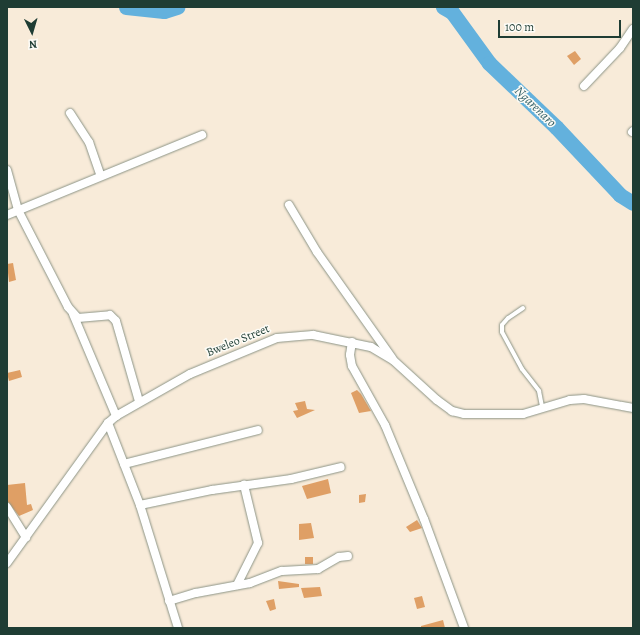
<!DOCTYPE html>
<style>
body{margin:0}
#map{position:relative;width:640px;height:635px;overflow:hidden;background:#f8ebd9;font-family:Alegreya,serif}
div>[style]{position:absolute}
.river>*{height:15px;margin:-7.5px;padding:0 7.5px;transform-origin:7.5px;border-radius:7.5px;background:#63b1dd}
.building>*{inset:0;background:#df9f65}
.roads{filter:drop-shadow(0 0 1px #8c9486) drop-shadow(0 0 1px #8c9486)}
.lane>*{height:4px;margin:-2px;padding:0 2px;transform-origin:2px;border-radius:2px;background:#fff}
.street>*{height:8px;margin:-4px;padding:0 4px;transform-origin:4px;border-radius:4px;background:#fff}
span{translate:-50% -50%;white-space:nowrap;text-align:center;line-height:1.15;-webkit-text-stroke:3px #fdfcf7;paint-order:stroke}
.street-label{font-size:12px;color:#1f3d34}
.water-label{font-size:13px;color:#336067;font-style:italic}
.frame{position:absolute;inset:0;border:8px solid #1f3d34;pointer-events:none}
.north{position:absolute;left:12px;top:12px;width:40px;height:40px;-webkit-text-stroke:3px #fdfcf7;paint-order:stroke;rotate:175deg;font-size:11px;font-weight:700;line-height:16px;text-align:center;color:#1f3d34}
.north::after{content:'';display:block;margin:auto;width:14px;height:18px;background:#1f3d34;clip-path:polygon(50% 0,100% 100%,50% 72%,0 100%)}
.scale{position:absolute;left:498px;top:20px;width:123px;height:18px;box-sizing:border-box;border:2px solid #1f3d34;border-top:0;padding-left:5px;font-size:12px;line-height:14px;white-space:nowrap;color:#1f3d34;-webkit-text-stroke:3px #fdfcf7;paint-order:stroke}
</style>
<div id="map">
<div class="river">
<i style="left:126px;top:7px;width:38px;rotate:6deg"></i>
<i style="left:164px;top:11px;width:14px;rotate:-17deg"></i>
<i style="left:443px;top:7px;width:10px;rotate:29deg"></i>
<i style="left:452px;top:12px;width:63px;rotate:54deg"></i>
<i style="left:489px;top:63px;width:93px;rotate:43.7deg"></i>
<i style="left:556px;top:127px;width:93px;rotate:46.7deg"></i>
<i style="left:620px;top:195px;width:15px;rotate:32deg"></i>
</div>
<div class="building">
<i style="clip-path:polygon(575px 51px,581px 59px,574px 65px,567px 56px)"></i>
<i style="clip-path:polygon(13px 263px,16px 280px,9px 282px,7px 264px)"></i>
<i style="clip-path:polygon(20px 370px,22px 377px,9px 381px,7px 373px)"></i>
<i style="clip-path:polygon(357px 390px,361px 394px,371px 411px,359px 413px,351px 393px)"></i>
<i style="clip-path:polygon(305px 401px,307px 409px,315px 410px,297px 418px,293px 411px,298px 410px,295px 403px)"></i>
<i style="clip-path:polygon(328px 479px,331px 493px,307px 499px,302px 486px)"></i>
<i style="clip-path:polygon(25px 483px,27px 505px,31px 504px,33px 510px,19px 516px,8px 502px,7px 485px)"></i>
<i style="clip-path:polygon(366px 494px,365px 502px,359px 503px,359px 495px)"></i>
<i style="clip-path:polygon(417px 520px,422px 528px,410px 532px,406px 527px)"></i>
<i style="clip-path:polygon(311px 523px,314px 538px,299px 540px,299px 524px)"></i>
<i style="clip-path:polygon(305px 557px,313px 557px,313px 564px,305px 564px)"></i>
<i style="clip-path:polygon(278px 581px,299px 584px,299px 587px,279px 589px)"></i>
<i style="clip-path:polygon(320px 587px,322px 596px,304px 598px,301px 588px)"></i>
<i style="clip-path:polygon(422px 596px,425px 607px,417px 609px,414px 598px)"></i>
<i style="clip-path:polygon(274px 599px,276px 609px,270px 611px,266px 601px)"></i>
<i style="clip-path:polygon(443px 620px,445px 628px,421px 628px,421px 626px)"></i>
</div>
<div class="roads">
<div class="lane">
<i style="left:523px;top:308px;width:18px;rotate:146deg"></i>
<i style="left:508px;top:318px;width:9px;rotate:131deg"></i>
<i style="left:502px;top:325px;width:7px;rotate:90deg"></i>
<i style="left:502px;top:332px;width:42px;rotate:61.6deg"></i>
<i style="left:522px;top:369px;width:28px;rotate:52deg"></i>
<i style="left:539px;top:391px;width:16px;rotate:79deg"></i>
</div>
<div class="street">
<i style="left:584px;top:86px;width:52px;rotate:-46.5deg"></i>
<i style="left:620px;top:48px;width:23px;rotate:-56deg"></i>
<i style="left:70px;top:113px;width:35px;rotate:57deg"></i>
<i style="left:89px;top:142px;width:36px;rotate:71deg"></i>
<i style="left:632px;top:132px;width:1px;rotate:-45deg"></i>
<i style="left:7px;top:170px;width:41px;rotate:74.6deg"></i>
<i style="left:18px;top:210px;width:109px;rotate:62.7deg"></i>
<i style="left:68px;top:307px;width:15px;rotate:48deg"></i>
<i style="left:78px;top:318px;width:32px;rotate:-5deg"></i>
<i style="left:110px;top:315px;width:8px;rotate:45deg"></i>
<i style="left:116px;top:321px;width:83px;rotate:74deg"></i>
<i style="left:289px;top:205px;width:55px;rotate:59.2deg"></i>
<i style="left:317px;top:252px;width:130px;rotate:54.7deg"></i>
<i style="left:7px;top:215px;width:211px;rotate:-22.3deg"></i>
<i style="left:73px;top:314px;width:111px;rotate:67.1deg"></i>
<i style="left:352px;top:342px;width:13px;rotate:99deg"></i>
<i style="left:350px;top:355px;width:11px;rotate:80deg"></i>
<i style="left:352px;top:366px;width:68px;rotate:60.8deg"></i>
<i style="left:385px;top:425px;width:102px;rotate:67.5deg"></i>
<i style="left:424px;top:519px;width:116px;rotate:69.8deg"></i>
<i style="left:108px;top:423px;width:88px;rotate:68.7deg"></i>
<i style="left:140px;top:505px;width:129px;rotate:72.8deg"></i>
<i style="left:124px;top:464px;width:138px;rotate:-14.2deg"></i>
<i style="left:140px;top:505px;width:74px;rotate:-11.8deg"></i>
<i style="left:212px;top:490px;width:80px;rotate:-7.9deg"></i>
<i style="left:291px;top:479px;width:51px;rotate:-13.5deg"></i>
<i style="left:7px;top:507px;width:36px;rotate:58deg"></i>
<i style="left:7px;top:563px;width:173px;rotate:-54.2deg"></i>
<i style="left:108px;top:423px;width:11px;rotate:-41deg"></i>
<i style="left:116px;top:416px;width:85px;rotate:-29.6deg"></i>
<i style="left:190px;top:374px;width:94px;rotate:-22.5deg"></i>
<i style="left:277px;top:338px;width:36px;rotate:-5deg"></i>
<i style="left:313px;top:335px;width:59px;rotate:11.7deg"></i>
<i style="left:371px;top:347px;width:26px;rotate:31deg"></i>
<i style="left:393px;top:360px;width:59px;rotate:42.3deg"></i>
<i style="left:437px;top:400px;width:19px;rotate:36deg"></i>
<i style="left:452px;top:411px;width:12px;rotate:14deg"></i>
<i style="left:464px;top:414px;width:59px"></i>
<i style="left:523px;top:414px;width:49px;rotate:-16.6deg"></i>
<i style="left:570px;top:400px;width:14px;rotate:-4deg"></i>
<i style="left:584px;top:399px;width:50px;rotate:10.4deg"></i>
<i style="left:237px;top:585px;width:47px;rotate:-63.4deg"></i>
<i style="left:258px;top:543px;width:60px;rotate:-103.6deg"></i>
<i style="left:169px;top:601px;width:28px;rotate:-17deg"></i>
<i style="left:196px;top:593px;width:55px;rotate:-10.5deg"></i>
<i style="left:250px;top:583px;width:34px;rotate:-21deg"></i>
<i style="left:282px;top:571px;width:36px;rotate:-3deg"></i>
<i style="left:318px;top:569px;width:24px;rotate:-30deg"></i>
<i style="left:339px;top:557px;width:9px;rotate:-6deg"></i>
</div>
</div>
<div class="street-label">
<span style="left:238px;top:341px;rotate:-22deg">Bweleo Street</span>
</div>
<div class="water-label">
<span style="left:535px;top:107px;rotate:44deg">Ngarenaro</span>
</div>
<div class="frame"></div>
<div class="north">N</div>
<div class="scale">100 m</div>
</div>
